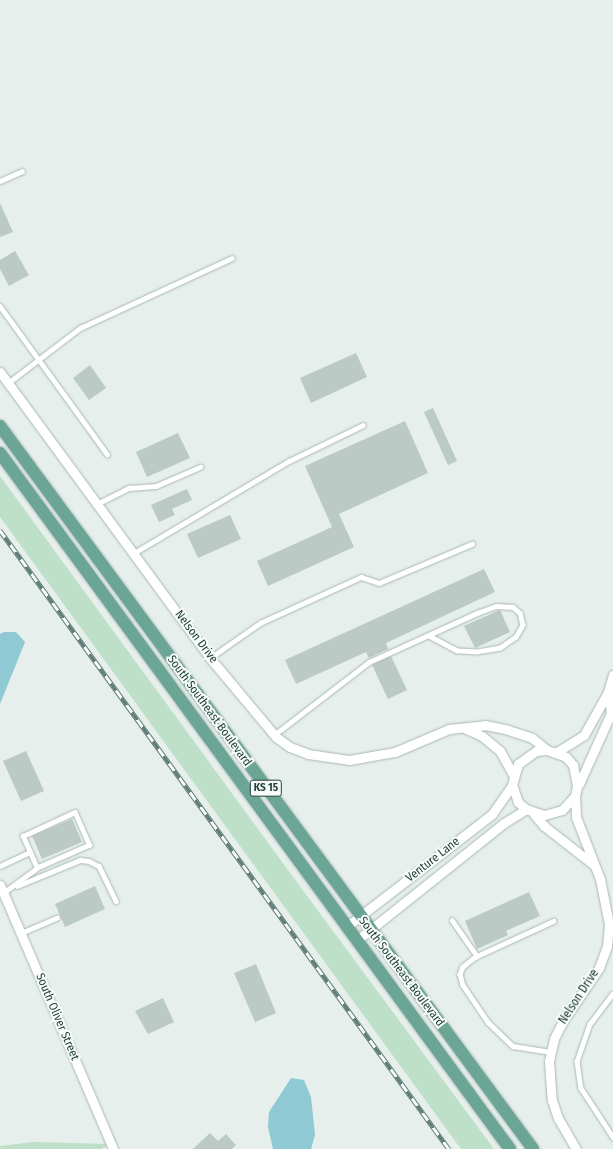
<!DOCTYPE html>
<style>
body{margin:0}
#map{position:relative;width:613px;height:1149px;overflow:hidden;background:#e6efeb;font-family:"Fira Sans Condensed",sans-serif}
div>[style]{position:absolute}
.green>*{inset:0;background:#bfe0c8}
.water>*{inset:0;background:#8ec9d4}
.building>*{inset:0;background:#bbcac4}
.roads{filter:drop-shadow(0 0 1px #a8b8b2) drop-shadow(0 0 1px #a8b8b2)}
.service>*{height:4.5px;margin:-2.25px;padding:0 2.25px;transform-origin:2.25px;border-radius:2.25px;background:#fff}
.minor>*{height:9px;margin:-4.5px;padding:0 4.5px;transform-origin:4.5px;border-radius:4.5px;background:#fff}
.primary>*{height:12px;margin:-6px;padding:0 6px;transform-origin:6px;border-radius:6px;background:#6aa596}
.rail>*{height:4.5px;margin-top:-2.25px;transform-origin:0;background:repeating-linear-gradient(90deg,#f7fbf9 0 9px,#5f7d75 0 18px);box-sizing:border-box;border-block:1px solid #5f7d75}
span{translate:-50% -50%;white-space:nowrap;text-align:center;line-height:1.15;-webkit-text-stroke:4px #f7fbf9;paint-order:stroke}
.shield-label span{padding:1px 3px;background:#f7fbf9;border:1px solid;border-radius:3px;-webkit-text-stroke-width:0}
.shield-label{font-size:11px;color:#24423a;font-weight:700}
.street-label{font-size:12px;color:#24423a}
</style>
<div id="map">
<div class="green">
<i style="clip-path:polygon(0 476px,288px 870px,494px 1149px,461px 1149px,0 517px)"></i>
<i style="clip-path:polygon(33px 1142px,111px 1144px,101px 1149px,0 1149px,0 1146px)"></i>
</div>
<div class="water">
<i style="clip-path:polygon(4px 632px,16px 632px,25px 642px,0 704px,0 634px)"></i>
<i style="clip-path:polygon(291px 1078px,304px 1080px,311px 1097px,315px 1135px,311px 1149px,273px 1149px,268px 1127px,269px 1112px)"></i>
</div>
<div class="building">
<i style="clip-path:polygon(0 203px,13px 232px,0 237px)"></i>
<i style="clip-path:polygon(15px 251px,29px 275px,9px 286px,0 269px,0 260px)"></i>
<i style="clip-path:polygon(356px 353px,367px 377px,311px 403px,300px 378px)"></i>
<i style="clip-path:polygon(90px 365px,106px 388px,89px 400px,73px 378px)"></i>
<i style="clip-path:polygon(433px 408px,457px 461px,448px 465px,424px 412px)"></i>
<i style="clip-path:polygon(405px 421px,428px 473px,339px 514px,354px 547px,268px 586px,257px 561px,332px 527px,305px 466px)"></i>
<i style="clip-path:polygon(178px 433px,190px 458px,147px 477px,136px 452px)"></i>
<i style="clip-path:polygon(187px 489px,192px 500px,172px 509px,175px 515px,159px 522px,151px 505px)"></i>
<i style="clip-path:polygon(230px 515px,241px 539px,198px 558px,187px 534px)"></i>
<i style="clip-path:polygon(484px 569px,495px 592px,386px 643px,388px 649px,369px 658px,366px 652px,296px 684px,285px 660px)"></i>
<i style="clip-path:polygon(500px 610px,510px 632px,475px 648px,464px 626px)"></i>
<i style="clip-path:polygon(391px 656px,407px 690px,388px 699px,372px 665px)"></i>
<i style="clip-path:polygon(26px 751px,44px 791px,21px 801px,3px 761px)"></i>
<i style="clip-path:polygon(72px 819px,82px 842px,42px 859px,32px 836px)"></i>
<i style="clip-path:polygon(95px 886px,105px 909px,65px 927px,55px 904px)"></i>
<i style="clip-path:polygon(529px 892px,540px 916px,506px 931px,508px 935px,477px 949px,465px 921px)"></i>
<i style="clip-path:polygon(256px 964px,276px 1013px,255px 1022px,234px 973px)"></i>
<i style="clip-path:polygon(163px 998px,174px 1022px,148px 1034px,135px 1011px)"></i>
<i style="clip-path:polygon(210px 1133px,218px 1141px,226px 1134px,236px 1145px,232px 1149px,193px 1149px)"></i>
</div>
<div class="roads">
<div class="service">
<i style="left:0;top:181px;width:24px;rotate:-24deg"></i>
<i style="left:0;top:306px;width:183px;rotate:54.1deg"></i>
<i style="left:8px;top:383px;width:91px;rotate:-37.4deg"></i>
<i style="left:80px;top:328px;width:167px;rotate:-24.7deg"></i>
<i style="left:97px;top:504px;width:36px;rotate:-27deg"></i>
<i style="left:129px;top:488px;width:27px;rotate:-4deg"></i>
<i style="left:156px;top:486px;width:48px;rotate:-23.4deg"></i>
<i style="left:134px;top:553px;width:180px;rotate:-30.7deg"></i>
<i style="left:289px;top:461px;width:82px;rotate:-25.9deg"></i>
<i style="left:210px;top:658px;width:61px;rotate:-35deg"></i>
<i style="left:260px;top:623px;width:111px;rotate:-24.5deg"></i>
<i style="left:361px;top:577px;width:19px;rotate:18deg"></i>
<i style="left:379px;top:583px;width:101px;rotate:-22.8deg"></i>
<i style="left:274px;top:735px;width:120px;rotate:-37.5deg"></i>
<i style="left:369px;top:662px;width:119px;rotate:-24.4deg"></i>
<i style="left:477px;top:613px;width:20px;rotate:-20deg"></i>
<i style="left:496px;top:606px;width:17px;rotate:3deg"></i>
<i style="left:513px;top:607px;width:9px;rotate:41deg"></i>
<i style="left:520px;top:613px;width:12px;rotate:76deg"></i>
<i style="left:523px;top:625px;width:14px;rotate:120deg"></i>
<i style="left:516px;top:637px;width:19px;rotate:145deg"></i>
<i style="left:500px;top:648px;width:22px;rotate:170deg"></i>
<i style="left:478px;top:652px;width:21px;rotate:-177deg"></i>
<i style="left:457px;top:651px;width:32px;rotate:-152deg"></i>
<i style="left:75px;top:812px;width:36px;rotate:66deg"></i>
<i style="left:90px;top:845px;width:58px;rotate:156.5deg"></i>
<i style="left:37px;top:868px;width:35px;rotate:-114deg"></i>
<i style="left:23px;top:836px;width:57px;rotate:-24.8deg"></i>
<i style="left:0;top:866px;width:33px;rotate:-25deg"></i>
<i style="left:17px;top:886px;width:68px;rotate:-22.4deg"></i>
<i style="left:80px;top:860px;width:9px;rotate:6deg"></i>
<i style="left:89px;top:861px;width:11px;rotate:27deg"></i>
<i style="left:99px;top:866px;width:39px;rotate:64deg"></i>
<i style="left:3px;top:893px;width:42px;rotate:-36.3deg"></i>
<i style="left:452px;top:920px;width:44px;rotate:55.2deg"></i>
<i style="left:477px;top:956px;width:84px;rotate:-24.7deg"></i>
<i style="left:21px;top:933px;width:39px;rotate:-23deg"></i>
<i style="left:477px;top:956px;width:18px;rotate:142deg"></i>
<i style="left:463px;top:967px;width:8px;rotate:113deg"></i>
<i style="left:460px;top:974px;width:11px;rotate:75deg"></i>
<i style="left:463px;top:985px;width:45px;rotate:56deg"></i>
<i style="left:488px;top:1022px;width:35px;rotate:44deg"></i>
<i style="left:513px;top:1046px;width:38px;rotate:9deg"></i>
<i style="left:613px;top:994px;width:38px;rotate:127deg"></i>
<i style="left:590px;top:1024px;width:39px;rotate:109deg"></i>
<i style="left:577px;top:1061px;width:27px;rotate:82deg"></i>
<i style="left:581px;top:1088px;width:59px;rotate:56.9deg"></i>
</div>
<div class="minor">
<i style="left:0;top:372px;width:355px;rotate:53.7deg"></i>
<i style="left:210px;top:658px;width:103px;rotate:50.1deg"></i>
<i style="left:276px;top:737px;width:17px;rotate:36deg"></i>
<i style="left:290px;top:747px;width:19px;rotate:21deg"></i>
<i style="left:308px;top:754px;width:41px;rotate:8.3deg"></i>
<i style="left:349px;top:760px;width:47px;rotate:-9.9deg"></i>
<i style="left:395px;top:752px;width:59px;rotate:-23.1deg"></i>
<i style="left:449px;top:729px;width:36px;rotate:-6deg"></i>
<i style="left:485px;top:725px;width:20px;rotate:11deg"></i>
<i style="left:505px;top:729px;width:28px;rotate:18deg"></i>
<i style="left:532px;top:738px;width:19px;rotate:39deg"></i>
<i style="left:547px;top:750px;width:20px;rotate:20deg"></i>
<i style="left:566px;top:757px;width:11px;rotate:49deg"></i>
<i style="left:573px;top:765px;width:21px;rotate:79deg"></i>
<i style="left:577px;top:786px;width:10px;rotate:101deg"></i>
<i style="left:575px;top:796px;width:19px;rotate:133deg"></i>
<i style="left:562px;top:810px;width:19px;rotate:164deg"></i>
<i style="left:544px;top:815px;width:19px;rotate:-162deg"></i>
<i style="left:526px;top:809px;width:11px;rotate:-139deg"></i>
<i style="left:518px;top:802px;width:18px;rotate:-109deg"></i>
<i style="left:512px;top:785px;width:22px;rotate:-74deg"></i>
<i style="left:518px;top:764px;width:22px;rotate:-36deg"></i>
<i style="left:536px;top:751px;width:11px;rotate:-5deg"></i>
<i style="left:466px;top:729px;width:17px;rotate:24deg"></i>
<i style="left:482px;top:736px;width:23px;rotate:40deg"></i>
<i style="left:500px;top:751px;width:26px;rotate:61deg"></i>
<i style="left:557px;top:752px;width:32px;rotate:-32deg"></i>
<i style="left:584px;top:735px;width:49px;rotate:-60.8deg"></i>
<i style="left:608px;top:692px;width:18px;rotate:-74deg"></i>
<i style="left:579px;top:784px;width:78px;rotate:-65.7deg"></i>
<i style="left:611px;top:713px;width:21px;rotate:-98deg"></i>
<i style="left:575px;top:796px;width:21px;rotate:87deg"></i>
<i style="left:576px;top:817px;width:66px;rotate:68.8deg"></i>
<i style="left:600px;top:879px;width:46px;rotate:78.7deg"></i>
<i style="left:609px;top:924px;width:22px;rotate:95deg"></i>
<i style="left:607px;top:946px;width:23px;rotate:110deg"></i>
<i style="left:599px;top:968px;width:64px;rotate:124.2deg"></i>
<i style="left:563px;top:1021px;width:20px;rotate:117deg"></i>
<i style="left:554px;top:1039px;width:23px;rotate:103deg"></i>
<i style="left:549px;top:1061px;width:39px;rotate:86deg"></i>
<i style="left:552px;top:1100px;width:19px;rotate:72deg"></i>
<i style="left:558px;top:1118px;width:36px;rotate:60deg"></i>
<i style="left:534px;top:814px;width:16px;rotate:50deg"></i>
<i style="left:544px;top:826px;width:63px;rotate:38deg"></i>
<i style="left:0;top:885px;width:287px;rotate:66.8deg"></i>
<i style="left:346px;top:927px;width:185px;rotate:-37.7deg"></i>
<i style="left:492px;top:814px;width:35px;rotate:-55deg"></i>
<i style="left:356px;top:941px;width:189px;rotate:-38.6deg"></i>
<i style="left:504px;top:823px;width:26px;rotate:-32deg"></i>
</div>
<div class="primary">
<i style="left:0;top:426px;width:898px;rotate:53.6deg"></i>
<i style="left:0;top:453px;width:863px;rotate:53.77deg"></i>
</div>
</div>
<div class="rail">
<i style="left:0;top:530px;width:765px;rotate:54.04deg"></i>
</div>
<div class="shield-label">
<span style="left:266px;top:788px">KS 15</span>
</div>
<div class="street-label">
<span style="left:196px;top:637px;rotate:53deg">Nelson Drive</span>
<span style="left:209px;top:711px;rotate:54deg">South Southeast Boulevard</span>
<span style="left:433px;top:860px;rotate:-38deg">Venture Lane</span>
<span style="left:401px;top:972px;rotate:53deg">South Southeast Boulevard</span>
<span style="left:579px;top:997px;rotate:-57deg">Nelson Drive</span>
<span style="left:57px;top:1017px;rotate:67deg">South Oliver Street</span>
</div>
</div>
